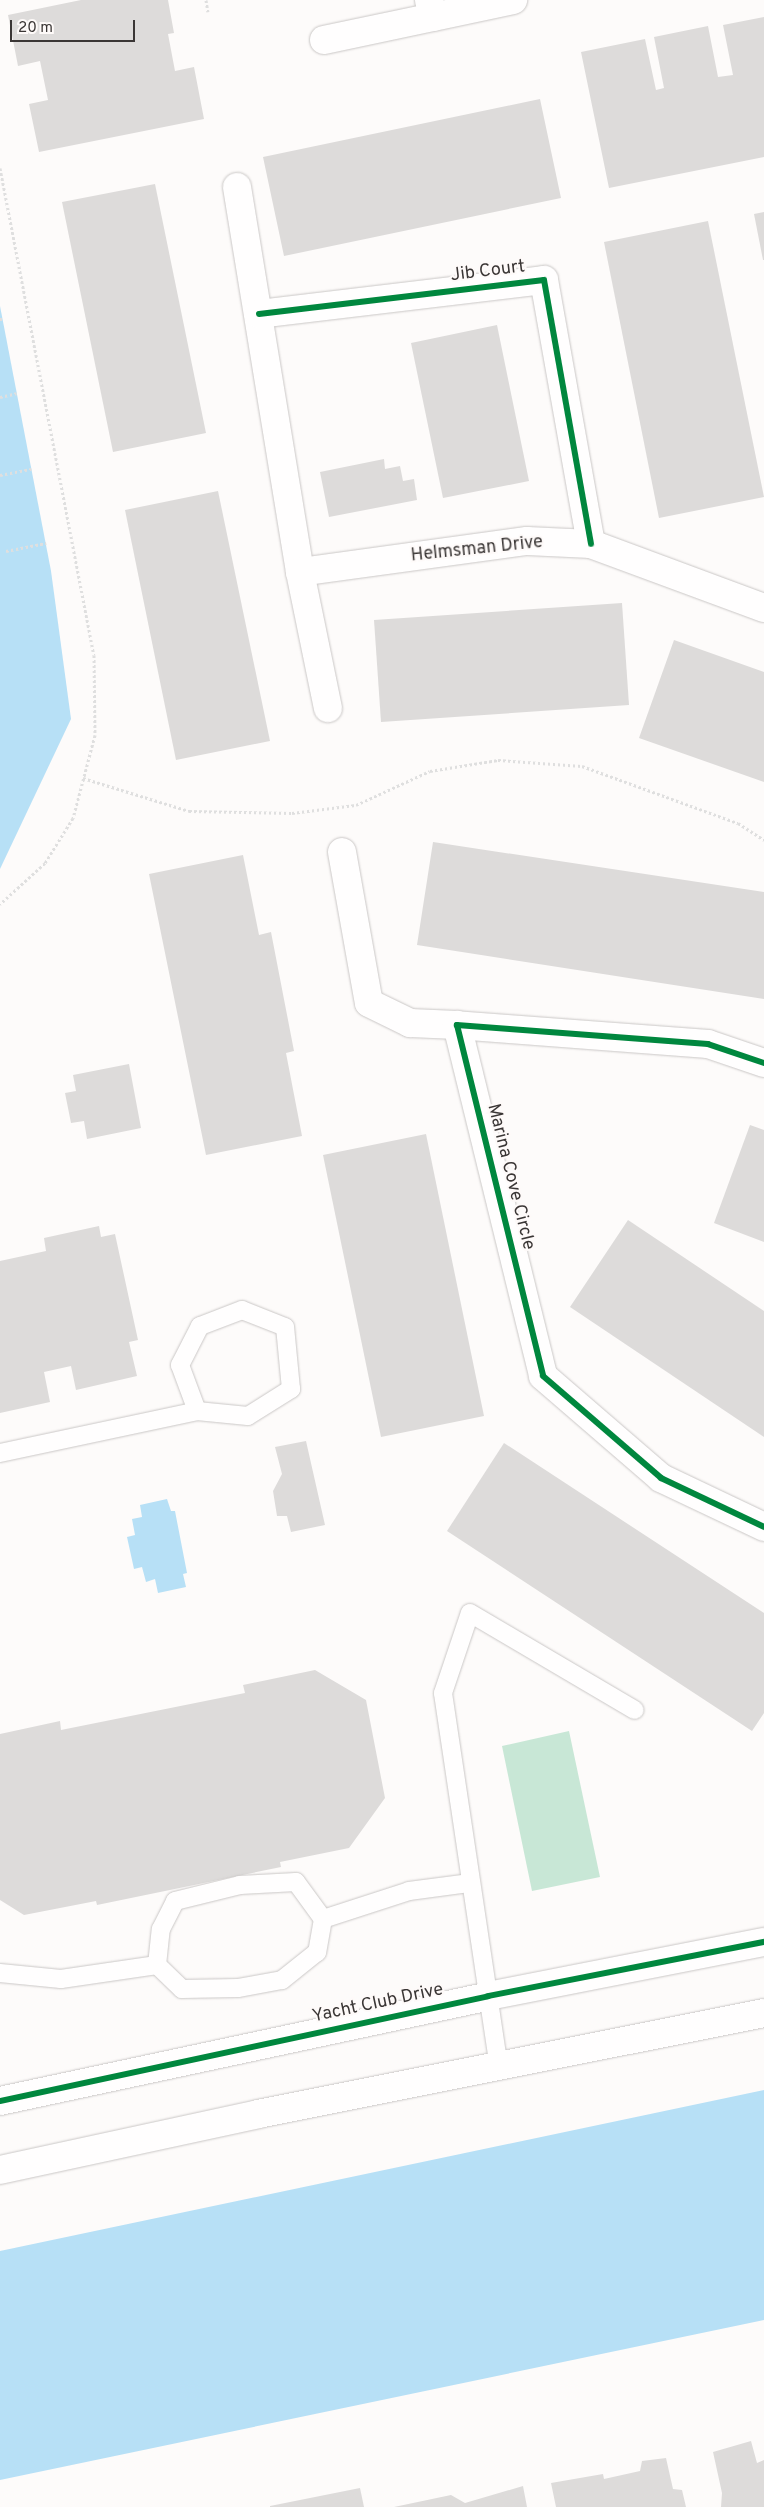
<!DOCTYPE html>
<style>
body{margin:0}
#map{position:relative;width:764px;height:2507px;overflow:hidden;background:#fdfbfa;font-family:Overpass,sans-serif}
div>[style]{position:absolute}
.green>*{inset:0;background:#c8e7d6}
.water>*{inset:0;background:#b7e0f6}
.building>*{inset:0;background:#dddbda}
.path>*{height:3px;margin-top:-1.5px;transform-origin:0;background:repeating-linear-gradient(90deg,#dfdfdf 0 2.5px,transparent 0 5px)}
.roads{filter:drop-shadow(0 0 1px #cac7c6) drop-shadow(0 0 1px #cac7c6)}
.service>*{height:18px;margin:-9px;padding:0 9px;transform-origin:9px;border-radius:9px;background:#fffefe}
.minor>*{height:28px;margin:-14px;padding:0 14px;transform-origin:14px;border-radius:14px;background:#fffefe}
.tertiary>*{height:28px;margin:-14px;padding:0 14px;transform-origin:14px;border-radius:14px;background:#fffefe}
.cycleway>*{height:6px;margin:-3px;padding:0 3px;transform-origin:3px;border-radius:3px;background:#00873e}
span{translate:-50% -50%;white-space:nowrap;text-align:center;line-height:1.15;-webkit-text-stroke:4px #fefaf9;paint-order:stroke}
.street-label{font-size:18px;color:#3a3635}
.scale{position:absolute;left:10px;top:20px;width:125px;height:22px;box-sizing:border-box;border:2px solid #3a3635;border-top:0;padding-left:6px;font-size:15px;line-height:18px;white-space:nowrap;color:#3a3635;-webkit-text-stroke:4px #fefaf9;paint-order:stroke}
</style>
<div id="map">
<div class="green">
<i style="clip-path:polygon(569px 1731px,600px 1877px,532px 1891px,502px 1746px)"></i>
</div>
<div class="water">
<i style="clip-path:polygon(0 306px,51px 571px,71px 719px,0 869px)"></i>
<i style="clip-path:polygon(167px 1499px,171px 1511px,175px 1511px,187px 1573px,183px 1574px,186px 1587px,158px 1593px,155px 1579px,146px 1582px,142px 1567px,134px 1569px,127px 1537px,135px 1535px,132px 1519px,142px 1517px,140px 1505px)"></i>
<i style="clip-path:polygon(764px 2090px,764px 2320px,0 2480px,0 2251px)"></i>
</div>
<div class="building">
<i style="clip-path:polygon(81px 0,168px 0,174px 33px,168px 34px,175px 71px,194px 67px,204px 119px,39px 152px,29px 104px,48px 100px,40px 61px,18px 66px,8px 15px)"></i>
<i style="clip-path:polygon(764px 17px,764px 157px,609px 188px,581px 52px,645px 39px,656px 90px,664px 88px,654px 37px,708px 26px,718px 77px,733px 75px,723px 25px)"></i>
<i style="clip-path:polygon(540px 99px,561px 198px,284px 256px,263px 157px)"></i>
<i style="clip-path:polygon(155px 184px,206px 433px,113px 452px,62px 202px)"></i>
<i style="clip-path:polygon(764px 212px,764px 260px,763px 260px,754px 214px)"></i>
<i style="clip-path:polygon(708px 221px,764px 497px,659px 518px,604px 242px)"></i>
<i style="clip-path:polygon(497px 325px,529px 481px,443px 498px,411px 343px)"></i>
<i style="clip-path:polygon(384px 459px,385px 469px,400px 466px,403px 481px,414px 479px,417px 500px,329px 517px,320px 472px)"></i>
<i style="clip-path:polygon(218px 491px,270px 741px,176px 760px,125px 510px)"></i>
<i style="clip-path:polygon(622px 603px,629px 705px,381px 722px,374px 620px)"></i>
<i style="clip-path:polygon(674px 640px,764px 672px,764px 782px,639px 738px)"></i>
<i style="clip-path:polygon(433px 842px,764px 892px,764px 999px,417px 945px)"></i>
<i style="clip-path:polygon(243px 855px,259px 935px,271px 932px,294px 1051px,286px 1053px,302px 1136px,206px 1155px,149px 874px)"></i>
<i style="clip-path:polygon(129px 1064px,141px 1128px,87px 1139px,84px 1121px,71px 1123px,65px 1093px,76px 1091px,73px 1075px)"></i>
<i style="clip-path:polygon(750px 1125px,764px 1130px,764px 1242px,714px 1223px)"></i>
<i style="clip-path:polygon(426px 1134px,484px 1416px,381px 1437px,323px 1155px)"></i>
<i style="clip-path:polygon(628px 1220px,764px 1311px,764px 1437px,570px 1307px)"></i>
<i style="clip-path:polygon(99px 1226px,101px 1237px,115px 1234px,138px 1340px,129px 1342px,137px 1376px,76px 1390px,71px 1366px,44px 1372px,50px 1402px,0 1413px,0 1261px,46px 1251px,44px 1238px)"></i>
<i style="clip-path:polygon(306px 1441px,325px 1525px,291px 1532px,287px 1516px,277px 1516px,273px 1491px,282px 1474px,275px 1447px)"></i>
<i style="clip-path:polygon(504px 1443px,764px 1613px,764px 1713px,752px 1731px,447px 1531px)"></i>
<i style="clip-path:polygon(315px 1670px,366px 1700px,385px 1798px,349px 1848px,280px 1862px,281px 1867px,97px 1905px,96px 1901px,24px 1915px,0 1900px,0 1734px,60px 1721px,61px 1730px,245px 1693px,243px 1685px)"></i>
<i style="clip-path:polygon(751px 2441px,757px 2463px,764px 2460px,764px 2507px,721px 2507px,722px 2493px,713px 2452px)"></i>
<i style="clip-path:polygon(666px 2458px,673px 2489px,682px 2490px,686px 2507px,556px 2507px,551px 2483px,603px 2474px,604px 2479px,640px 2471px,642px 2461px)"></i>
<i style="clip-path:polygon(523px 2486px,527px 2507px,394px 2507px,451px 2495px,465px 2503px)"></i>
<i style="clip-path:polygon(360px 2488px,364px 2507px,270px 2507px,270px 2506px)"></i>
</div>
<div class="path">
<i style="left:206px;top:0;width:12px;rotate:81deg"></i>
<i style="left:0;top:168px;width:496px;rotate:79.1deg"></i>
<i style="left:94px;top:655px;width:80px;rotate:89.3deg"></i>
<i style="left:95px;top:735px;width:86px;rotate:104.8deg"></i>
<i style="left:73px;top:818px;width:53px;rotate:121.9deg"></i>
<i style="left:45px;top:863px;width:61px;rotate:137.7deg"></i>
<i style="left:0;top:319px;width:3px"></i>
<i style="left:0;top:397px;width:17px;rotate:-13deg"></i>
<i style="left:0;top:475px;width:32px;rotate:-11deg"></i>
<i style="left:6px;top:551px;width:41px;rotate:-11.3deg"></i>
<i style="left:83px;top:778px;width:111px;rotate:17.3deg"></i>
<i style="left:189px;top:811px;width:103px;rotate:1.1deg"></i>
<i style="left:292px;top:813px;width:64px;rotate:-7.1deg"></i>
<i style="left:356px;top:805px;width:81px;rotate:-24.7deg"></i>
<i style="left:430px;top:771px;width:69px;rotate:-9.2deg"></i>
<i style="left:498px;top:760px;width:84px;rotate:4.1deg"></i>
<i style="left:582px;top:766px;width:166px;rotate:20.1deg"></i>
<i style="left:738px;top:823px;width:31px;rotate:33deg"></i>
</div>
<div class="roads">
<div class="service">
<i style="left:0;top:1453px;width:201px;rotate:-12deg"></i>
<i style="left:197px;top:1411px;width:51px;rotate:5.6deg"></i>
<i style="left:248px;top:1416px;width:51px;rotate:-32.1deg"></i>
<i style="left:291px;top:1389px;width:62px;rotate:-95.5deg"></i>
<i style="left:285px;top:1327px;width:46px;rotate:-158.4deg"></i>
<i style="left:242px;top:1310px;width:45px;rotate:159.1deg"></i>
<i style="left:200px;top:1326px;width:44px;rotate:117.1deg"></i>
<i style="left:180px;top:1365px;width:49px;rotate:69.7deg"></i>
<i style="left:296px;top:1882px;width:46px;rotate:53.9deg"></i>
<i style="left:323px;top:1919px;width:34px;rotate:100deg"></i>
<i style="left:317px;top:1952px;width:45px;rotate:141.3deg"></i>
<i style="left:282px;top:1980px;width:45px;rotate:169.7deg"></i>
<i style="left:238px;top:1988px;width:56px;rotate:179deg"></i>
<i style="left:182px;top:1989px;width:35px;rotate:-136deg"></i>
<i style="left:157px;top:1965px;width:36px;rotate:-84deg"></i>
<i style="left:161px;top:1929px;width:31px;rotate:-63deg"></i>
<i style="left:175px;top:1901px;width:67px;rotate:-13.8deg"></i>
<i style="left:240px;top:1885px;width:56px;rotate:-3.1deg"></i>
<i style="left:323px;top:1919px;width:90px;rotate:-18deg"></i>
<i style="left:409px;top:1891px;width:62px;rotate:-7.5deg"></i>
<i style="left:0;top:1973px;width:61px;rotate:5.6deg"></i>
<i style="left:61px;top:1979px;width:97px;rotate:-8.3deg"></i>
<i style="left:499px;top:2068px;width:379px;rotate:-98.5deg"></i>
<i style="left:443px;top:1693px;width:84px;rotate:-71.4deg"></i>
<i style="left:470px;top:1613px;width:191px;rotate:30.5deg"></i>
</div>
<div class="minor">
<i style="left:429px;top:0;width:17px;rotate:77deg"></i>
<i style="left:433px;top:17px;width:82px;rotate:-12deg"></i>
<i style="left:324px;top:40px;width:111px;rotate:-11.9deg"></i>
<i style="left:237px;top:187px;width:390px;rotate:80.7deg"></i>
<i style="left:300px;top:572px;width:139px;rotate:78.4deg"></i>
<i style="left:259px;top:314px;width:287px;rotate:-6.8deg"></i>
<i style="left:544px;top:280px;width:268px;rotate:79.9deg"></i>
<i style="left:300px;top:572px;width:229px;rotate:-7.8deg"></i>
<i style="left:527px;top:541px;width:64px;rotate:2.7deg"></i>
<i style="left:591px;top:544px;width:184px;rotate:20.3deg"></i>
<i style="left:342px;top:852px;width:153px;rotate:79.9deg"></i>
<i style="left:369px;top:1003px;width:46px;rotate:26deg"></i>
<i style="left:410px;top:1023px;width:47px;rotate:2.4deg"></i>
<i style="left:764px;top:1063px;width:59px;rotate:-161.3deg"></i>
<i style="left:708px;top:1044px;width:252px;rotate:-175.7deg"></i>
<i style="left:457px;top:1025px;width:361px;rotate:76.2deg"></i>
<i style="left:543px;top:1376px;width:156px;rotate:40.8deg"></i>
<i style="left:661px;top:1478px;width:114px;rotate:25.4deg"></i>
</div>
<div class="tertiary">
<i style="left:0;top:2101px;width:499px;rotate:-12.1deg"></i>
<i style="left:488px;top:1996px;width:281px;rotate:-11.1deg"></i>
<i style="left:0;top:2170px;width:264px;rotate:-12.2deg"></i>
<i style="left:258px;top:2114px;width:516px;rotate:-11.29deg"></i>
</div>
</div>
<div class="cycleway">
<i style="left:259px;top:314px;width:287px;rotate:-6.8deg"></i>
<i style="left:544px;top:280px;width:268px;rotate:79.9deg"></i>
<i style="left:764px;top:1063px;width:59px;rotate:-161.3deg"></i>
<i style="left:708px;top:1044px;width:252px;rotate:-175.7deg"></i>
<i style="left:457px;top:1025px;width:361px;rotate:76.2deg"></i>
<i style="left:543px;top:1376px;width:156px;rotate:40.8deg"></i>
<i style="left:661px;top:1478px;width:114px;rotate:25.4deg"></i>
<i style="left:0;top:2101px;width:499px;rotate:-12.1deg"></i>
<i style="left:488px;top:1996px;width:281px;rotate:-11.1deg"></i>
</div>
<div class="street-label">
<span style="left:488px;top:272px;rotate:-7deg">Jib Court</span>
<span style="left:477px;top:550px;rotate:-6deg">Helmsman Drive</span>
<span style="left:510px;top:1177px;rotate:76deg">Marina Cove Circle</span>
<span style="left:378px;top:2004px;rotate:-12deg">Yacht Club Drive</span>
</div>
<div class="scale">20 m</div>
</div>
